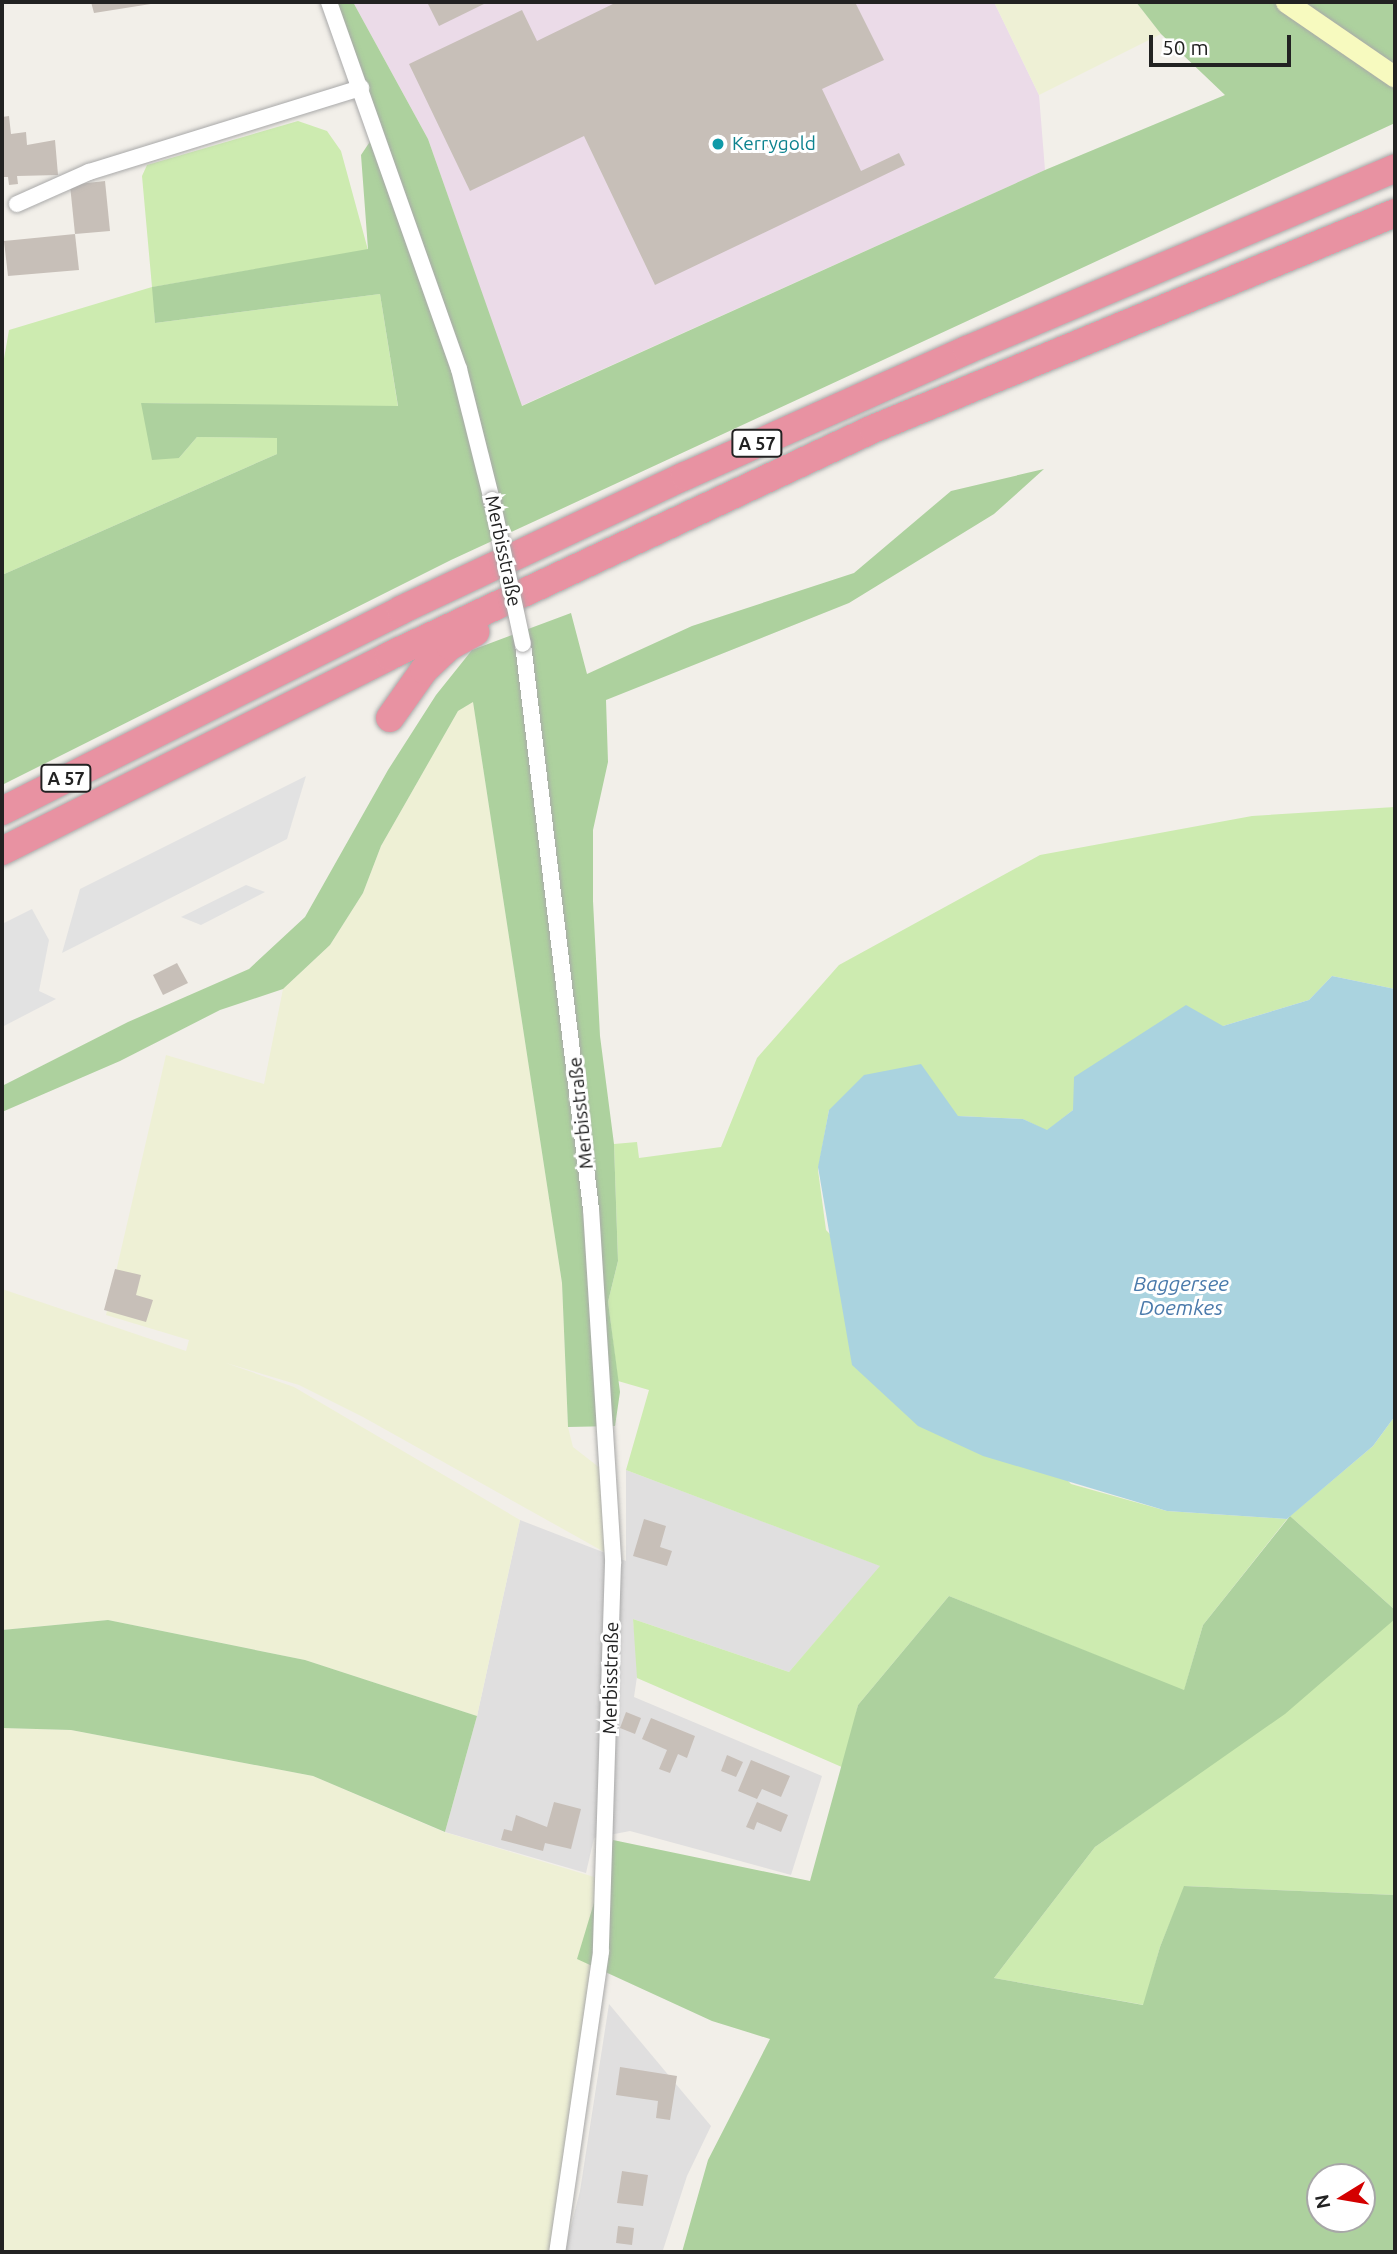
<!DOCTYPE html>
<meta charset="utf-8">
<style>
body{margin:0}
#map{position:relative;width:1397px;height:2254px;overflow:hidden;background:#f2efe9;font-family:Ubuntu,sans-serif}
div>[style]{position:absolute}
.residential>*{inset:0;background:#e0dfdf}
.industrial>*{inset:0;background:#ebdbe8}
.farmland>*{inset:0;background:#eef0d5}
.grass>*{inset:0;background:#cdebb0}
.forest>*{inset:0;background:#add19e}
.parking>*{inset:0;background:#e2e2e2}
.water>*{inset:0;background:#aad3df}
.building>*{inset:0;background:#c7bfb8}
.roads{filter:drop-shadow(0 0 2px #a9a9a9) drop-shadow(0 0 2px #a9a9a9)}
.street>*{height:16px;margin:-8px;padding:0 8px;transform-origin:8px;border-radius:8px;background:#fff}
.secondary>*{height:21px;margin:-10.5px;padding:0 10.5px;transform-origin:10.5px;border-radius:10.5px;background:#f7fabf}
.highway>*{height:28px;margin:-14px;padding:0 14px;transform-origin:14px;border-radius:14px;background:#e892a2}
.bridges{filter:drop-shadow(0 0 2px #a9a9a9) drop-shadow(0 0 2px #a9a9a9)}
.street-bridge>*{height:16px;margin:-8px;padding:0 8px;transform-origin:8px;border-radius:8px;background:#fff}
.dots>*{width:19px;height:19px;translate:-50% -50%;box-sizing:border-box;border:4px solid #fff;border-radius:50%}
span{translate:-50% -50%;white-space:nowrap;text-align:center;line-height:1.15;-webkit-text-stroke:6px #fff;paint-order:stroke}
.shield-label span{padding:2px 5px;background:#fff;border:2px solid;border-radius:5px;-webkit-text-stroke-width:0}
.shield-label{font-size:18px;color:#222;font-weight:700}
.culture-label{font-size:19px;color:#0d838f}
.left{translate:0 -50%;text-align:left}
.street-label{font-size:19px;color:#222}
.water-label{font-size:21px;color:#4a7aab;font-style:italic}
.frame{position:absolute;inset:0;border:4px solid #222;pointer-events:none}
.north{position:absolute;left:1306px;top:2163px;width:70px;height:70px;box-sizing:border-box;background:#fff;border:2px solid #a7a7a7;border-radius:50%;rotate:259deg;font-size:19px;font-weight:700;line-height:28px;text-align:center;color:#222}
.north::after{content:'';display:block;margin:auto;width:24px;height:32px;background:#d40000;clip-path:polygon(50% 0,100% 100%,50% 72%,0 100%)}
.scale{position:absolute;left:1149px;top:35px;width:142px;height:32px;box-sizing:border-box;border:4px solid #222;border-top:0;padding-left:9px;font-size:21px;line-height:24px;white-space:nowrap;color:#222;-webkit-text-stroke:5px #fff;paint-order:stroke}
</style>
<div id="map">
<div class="residential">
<i style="clip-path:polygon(626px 1470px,881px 1566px,789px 1672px,633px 1619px,638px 1670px,634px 1697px,822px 1776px,791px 1875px,630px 1831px,594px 1838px,586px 1873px,445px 1832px,477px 1716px,520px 1520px,626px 1561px)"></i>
<i style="clip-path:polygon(609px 2004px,711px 2126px,687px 2176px,663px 2250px,565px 2250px,580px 2191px)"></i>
</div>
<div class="industrial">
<i style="clip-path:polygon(353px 2px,994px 2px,1039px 95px,1045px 170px,521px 406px,428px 139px)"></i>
</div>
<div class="farmland">
<i style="clip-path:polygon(994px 2px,1136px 2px,1161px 34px,1039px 95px)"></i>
<i style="clip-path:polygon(473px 702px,562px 1283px,568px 1427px,573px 1447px,600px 1468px,606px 1553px,363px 1417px,299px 1385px,226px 1363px,294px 1387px,520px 1520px,477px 1716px,305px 1660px,108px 1620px,2px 1630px,2px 1289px,186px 1351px,189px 1340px,106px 1315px,166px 1055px,264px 1084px,283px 989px,330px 945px,363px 893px,381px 846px,458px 711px)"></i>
<i style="clip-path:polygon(2px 1728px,71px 1730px,313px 1776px,444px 1832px,601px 1879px,557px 2252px,2px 2252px)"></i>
</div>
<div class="grass">
<i style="clip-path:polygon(298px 121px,327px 131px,341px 151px,368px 250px,153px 287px,155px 323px,380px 294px,398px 407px,141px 403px,179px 458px,197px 437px,278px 438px,277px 454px,2px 575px,2px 370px,9px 330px,152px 287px,142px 176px,147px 165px)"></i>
<i style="clip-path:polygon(1395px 807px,1395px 989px,1332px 976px,1309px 1000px,1223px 1026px,1073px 1110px,1047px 1131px,1023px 1119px,829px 1110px,818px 1170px,826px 1230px,1071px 1484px,1167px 1511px,1287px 1519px,1203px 1625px,1184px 1691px,949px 1596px,858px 1705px,844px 1768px,637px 1678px,633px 1619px,789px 1672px,880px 1566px,626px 1470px,649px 1390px,618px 1381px,608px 1302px,618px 1261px,614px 1144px,637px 1142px,639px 1158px,721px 1147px,757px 1058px,839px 965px,1040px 855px,1252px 816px)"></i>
<i style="clip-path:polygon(1395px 1416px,1395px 1610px,1290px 1516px,1373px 1446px)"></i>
<i style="clip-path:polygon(1395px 1618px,1395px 1895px,1185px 1886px,1160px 1947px,1144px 2005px,994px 1978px,1095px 1847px,1177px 1789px)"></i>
</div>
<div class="forest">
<i style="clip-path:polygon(333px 2px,353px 2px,428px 139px,522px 406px,1045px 170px,1225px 95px,1161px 34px,1136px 2px,1395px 2px,1395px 123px,451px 560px,2px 785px,2px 575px,277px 454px,277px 438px,197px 437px,179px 458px,152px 460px,141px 403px,398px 406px,380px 294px,155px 323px,152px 287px,368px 249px,361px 155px,381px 125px)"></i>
<i style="clip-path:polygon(1044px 469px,994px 514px,849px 603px,606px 700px,608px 762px,593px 830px,593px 901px,600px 1036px,614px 1144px,618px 1261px,608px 1302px,620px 1392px,615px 1426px,568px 1427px,562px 1283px,473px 702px,458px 711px,381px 846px,363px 893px,330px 945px,283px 989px,220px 1010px,120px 1061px,2px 1112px,2px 1086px,128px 1022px,249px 969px,305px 917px,388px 770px,436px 695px,472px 650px,571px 613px,587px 674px,692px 626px,854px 573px,951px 491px)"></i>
<i style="clip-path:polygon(evenodd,1290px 1516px,1395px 1610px,1395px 1619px,1285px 1714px,1095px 1847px,994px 1978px,1143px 2005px,1160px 1947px,1184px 1886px,1395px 1895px,1395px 2252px,682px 2252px,708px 2160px,770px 2039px,712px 2021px,577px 1959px,613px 1840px,810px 1881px,858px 1705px,949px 1596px,1184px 1690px,1203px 1625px,1290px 1516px,1320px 2177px,1362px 2177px,1362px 2219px,1320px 2219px,1320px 2177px)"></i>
<i style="clip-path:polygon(108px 1620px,305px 1660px,477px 1716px,445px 1832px,313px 1776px,71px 1730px,2px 1728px,2px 1630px)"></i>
</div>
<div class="parking">
<i style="clip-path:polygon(306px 776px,287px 839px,62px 953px,80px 889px)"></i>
<i style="clip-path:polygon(246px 885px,265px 892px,201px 925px,181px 917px)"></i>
<i style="clip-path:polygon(32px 909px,49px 940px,39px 991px,56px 999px,2px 1027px,2px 924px)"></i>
</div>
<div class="water">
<i style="clip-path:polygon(1332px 976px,1395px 989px,1395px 1416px,1373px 1446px,1287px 1519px,1167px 1511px,983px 1456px,918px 1426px,852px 1365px,818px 1167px,829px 1110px,864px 1075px,921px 1064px,958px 1116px,1023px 1119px,1047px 1130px,1073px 1110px,1074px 1077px,1186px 1005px,1223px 1026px,1309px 1000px)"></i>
</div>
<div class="building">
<i style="clip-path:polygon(91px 2px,157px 2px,157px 3px,94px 13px)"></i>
<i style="clip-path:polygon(427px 2px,488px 2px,439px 26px)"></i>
<i style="clip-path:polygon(617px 2px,855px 2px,884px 60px,822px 89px,861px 171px,899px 153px,905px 165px,655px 285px,584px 136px,470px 191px,409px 64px,522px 10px,537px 41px)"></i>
<i style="clip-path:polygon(9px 116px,11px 134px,26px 132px,27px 145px,55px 140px,58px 175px,17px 176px,18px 184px,9px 185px,8px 177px,2px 177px,2px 117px)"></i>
<i style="clip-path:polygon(105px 181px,110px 231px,75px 234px,70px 185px)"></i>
<i style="clip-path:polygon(75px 234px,79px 270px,8px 276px,4px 241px)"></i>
<i style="clip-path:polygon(177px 963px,188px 983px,163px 995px,153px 975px)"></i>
<i style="clip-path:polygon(115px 1269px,141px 1275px,136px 1295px,153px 1300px,146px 1322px,104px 1310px)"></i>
<i style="clip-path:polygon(644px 1519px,666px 1526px,660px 1547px,672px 1551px,667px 1566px,633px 1556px)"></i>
<i style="clip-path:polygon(626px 1712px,641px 1718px,635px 1734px,620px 1728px)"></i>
<i style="clip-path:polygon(651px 1718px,695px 1736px,687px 1758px,678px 1754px,670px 1773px,659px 1769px,667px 1750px,642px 1739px)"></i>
<i style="clip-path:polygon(727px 1755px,743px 1762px,736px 1777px,721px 1771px)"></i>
<i style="clip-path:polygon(751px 1760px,790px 1776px,781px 1797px,762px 1789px,757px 1799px,738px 1791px)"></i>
<i style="clip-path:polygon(554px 1802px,581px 1809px,571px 1849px,545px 1843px,543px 1851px,501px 1840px,504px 1829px,512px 1831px,516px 1815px,547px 1827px)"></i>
<i style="clip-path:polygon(757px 1802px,788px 1815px,781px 1832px,757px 1822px,754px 1830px,746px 1827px)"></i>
<i style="clip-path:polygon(620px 2067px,677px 2076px,670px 2120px,656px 2118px,658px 2101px,616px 2095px)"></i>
<i style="clip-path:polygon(622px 2171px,648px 2175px,643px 2206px,617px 2203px)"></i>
<i style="clip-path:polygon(618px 2226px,634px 2228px,632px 2245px,616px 2243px)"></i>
</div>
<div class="roads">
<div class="street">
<i style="left:329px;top:2px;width:389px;rotate:70.5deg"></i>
<i style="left:459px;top:369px;width:135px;rotate:75.9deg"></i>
<i style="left:17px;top:204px;width:79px;rotate:-24deg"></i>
<i style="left:89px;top:172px;width:285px;rotate:-17.2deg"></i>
<i style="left:523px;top:644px;width:569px;rotate:83.14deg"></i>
<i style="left:591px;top:1209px;width:355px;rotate:86.4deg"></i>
<i style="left:613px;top:1563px;width:389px;rotate:91.8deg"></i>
<i style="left:601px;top:1952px;width:303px;rotate:98.3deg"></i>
</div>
<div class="secondary">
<i style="left:1286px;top:2px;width:132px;rotate:34.5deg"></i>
</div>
<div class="highway">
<i style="left:390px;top:718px;width:59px;rotate:-54.7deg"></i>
<i style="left:424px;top:670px;width:35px;rotate:-43deg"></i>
<i style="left:450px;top:646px;width:29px;rotate:-29deg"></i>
<i style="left:2px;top:811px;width:447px;rotate:-26.7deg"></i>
<i style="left:401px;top:610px;width:314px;rotate:-25.3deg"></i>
<i style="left:685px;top:476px;width:309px;rotate:-24.1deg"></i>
<i style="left:967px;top:350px;width:465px;rotate:-23deg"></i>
<i style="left:2px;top:851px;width:433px;rotate:-26.7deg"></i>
<i style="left:389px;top:656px;width:535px;rotate:-25.13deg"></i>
<i style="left:873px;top:429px;width:565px;rotate:-22.48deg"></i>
</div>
</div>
<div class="bridges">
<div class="street-bridge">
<i style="left:492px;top:500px;width:147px;rotate:77.9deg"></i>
</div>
</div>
<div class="dots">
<i style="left:718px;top:144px;background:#0f9aa8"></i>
</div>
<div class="shield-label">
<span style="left:757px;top:443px">A 57</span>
<span style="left:66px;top:778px">A 57</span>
</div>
<div class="culture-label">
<span class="left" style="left:732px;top:144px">Kerrygold</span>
</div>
<div class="street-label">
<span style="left:503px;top:551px;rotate:78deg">Merbisstraße</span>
<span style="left:581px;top:1113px;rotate:-96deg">Merbisstraße</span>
<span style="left:611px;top:1678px;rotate:-89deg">Merbisstraße</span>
</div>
<div class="water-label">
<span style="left:1181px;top:1295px">Baggersee<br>Doemkes</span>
</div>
<div class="frame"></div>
<div class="north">N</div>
<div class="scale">50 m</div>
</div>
